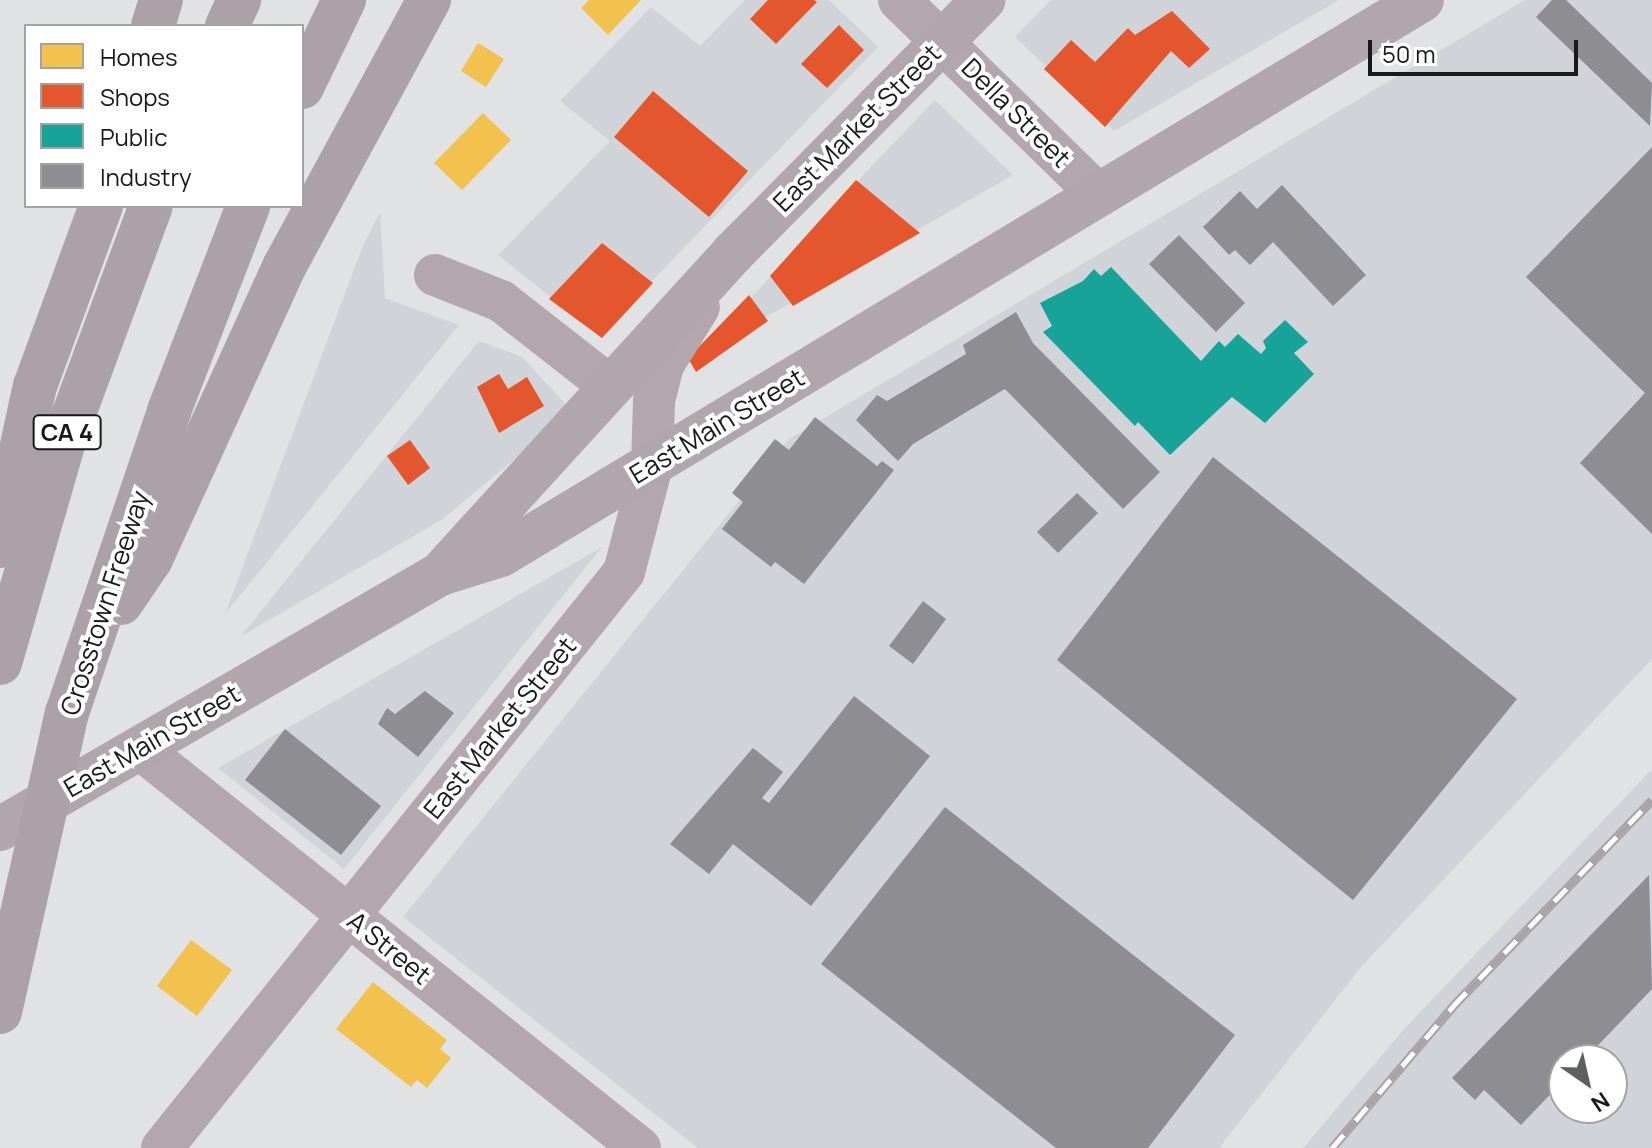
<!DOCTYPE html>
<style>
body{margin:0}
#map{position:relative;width:1652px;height:1148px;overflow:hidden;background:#e1e2e3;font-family:Manrope,sans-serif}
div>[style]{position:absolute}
.built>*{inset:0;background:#d0d4d9}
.homes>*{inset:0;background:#f2c14e}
.shops>*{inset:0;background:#e4572e}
.public>*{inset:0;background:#17a398}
.industry>*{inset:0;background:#8d8d92}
.minor>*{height:42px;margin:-21px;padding:0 21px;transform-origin:21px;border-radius:21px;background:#b3a6ac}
.major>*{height:44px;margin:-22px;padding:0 22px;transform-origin:22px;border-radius:22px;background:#b2a6ad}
.highway>*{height:44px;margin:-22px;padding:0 22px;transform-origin:22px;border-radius:22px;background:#aca1a7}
.rail>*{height:9px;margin-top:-4.5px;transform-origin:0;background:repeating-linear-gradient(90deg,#fff 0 18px,#a9a3a7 0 36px);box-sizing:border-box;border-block:2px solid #a9a3a7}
span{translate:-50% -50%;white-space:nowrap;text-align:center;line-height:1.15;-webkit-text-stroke:8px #fff;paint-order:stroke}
.shield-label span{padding:2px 6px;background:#fff;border:2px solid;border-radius:6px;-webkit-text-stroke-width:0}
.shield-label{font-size:24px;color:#181919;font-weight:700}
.street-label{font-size:26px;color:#181919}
.legend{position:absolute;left:24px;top:24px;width:280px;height:184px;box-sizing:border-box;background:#fff;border:2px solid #a3a3a3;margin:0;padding:10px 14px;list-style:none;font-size:24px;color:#181919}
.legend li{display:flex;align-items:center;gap:16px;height:40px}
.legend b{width:40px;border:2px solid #a3a3a3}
.north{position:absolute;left:1548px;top:1044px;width:80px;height:80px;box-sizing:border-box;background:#fff;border:2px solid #a3a3a3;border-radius:50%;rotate:146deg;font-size:22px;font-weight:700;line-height:32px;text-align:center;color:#181919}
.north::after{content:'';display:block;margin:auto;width:28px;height:36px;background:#5e5f60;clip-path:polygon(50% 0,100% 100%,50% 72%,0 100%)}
.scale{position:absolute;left:1368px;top:40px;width:210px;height:36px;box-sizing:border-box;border:4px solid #181919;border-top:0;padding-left:10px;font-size:24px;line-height:28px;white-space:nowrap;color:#181919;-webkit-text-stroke:6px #fff;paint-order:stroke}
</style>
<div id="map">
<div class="built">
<i style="clip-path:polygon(745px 0,829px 0,878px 47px,599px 336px,498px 255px,610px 141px,560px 101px,651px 7px,700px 46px)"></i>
<i style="clip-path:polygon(1051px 0,1339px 0,1114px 131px,1015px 37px)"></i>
<i style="clip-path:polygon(1525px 0,1652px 0,1652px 659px,1362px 966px,1219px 1148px,698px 1148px,403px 917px,789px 439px)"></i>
<i style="clip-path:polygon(935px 100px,1013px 175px,698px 356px,865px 173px)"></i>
<i style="clip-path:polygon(380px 212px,385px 298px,459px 325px,225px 614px,362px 248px)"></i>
<i style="clip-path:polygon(479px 341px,522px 357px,572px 411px,443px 519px,240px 637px)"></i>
<i style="clip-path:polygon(602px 547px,344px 869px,218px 768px)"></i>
<i style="clip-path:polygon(evenodd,1652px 769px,1652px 1148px,1303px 1148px,1405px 1028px,1652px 769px,1564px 1060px,1612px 1060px,1612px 1108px,1564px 1108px,1564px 1060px)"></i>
</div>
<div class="homes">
<i style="clip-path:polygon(589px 0,641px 0,608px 35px,581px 8px)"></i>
<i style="clip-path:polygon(478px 43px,504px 59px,486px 87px,461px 71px)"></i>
<i style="clip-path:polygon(483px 113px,511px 140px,462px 190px,434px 163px)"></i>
<i style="clip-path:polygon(191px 940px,232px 970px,197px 1016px,157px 986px)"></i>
<i style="clip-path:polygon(373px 982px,447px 1040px,440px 1049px,451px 1058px,427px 1088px,417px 1080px,411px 1087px,336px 1029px)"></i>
</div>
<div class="shops">
<i style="clip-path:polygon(768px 0,814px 0,817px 2px,776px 44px,750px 19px)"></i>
<i style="clip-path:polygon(1172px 11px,1210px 49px,1189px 68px,1171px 51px,1105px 127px,1044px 69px,1071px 40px,1095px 62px,1128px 28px,1135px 35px)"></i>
<i style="clip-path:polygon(839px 25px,864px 50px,827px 88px,801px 64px)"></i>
<i style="clip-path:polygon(653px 91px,748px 171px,709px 217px,614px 137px)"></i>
<i style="clip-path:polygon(856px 180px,920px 233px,793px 306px,770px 276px)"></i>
<i style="clip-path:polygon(602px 243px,653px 283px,602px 338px,549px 299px)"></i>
<i style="clip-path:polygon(749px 295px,768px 321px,696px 372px,688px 358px)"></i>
<i style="clip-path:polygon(499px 374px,508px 389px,527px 377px,544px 406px,499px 433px,477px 387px)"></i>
<i style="clip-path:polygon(410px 440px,430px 468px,408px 485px,387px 456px)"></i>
</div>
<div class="public">
<i style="clip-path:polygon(1111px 267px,1201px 361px,1219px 341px,1225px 347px,1238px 334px,1261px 354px,1266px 348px,1263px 341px,1285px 320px,1308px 342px,1294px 353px,1314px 374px,1265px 423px,1232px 397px,1170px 455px,1138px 422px,1135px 426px,1043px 332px,1052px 326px,1040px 303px,1083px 281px,1094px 269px,1101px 276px)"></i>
</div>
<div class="industry">
<i style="clip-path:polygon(1552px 0,1566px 0,1652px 83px,1650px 126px,1536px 17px)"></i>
<i style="clip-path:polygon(1652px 147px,1652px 534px,1580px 463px,1645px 393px,1526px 277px)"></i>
<i style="clip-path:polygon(1282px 185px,1366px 275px,1333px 306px,1273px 242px,1250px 265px,1235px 250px,1229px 255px,1203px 227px,1240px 191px,1257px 209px)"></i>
<i style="clip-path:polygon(1179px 235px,1245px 303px,1216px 332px,1149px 264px)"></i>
<i style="clip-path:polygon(1016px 312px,1033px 343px,1160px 472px,1123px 509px,1005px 389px,913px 444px,898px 461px,856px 420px,877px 395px,887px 401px,966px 354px,963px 345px)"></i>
<i style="clip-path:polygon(815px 417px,877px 466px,882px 461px,894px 470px,804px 584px,775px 562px,771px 567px,722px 529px,743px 502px,732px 493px,775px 439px,789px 450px)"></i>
<i style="clip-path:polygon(1213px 457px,1517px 699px,1353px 900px,1057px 660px)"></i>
<i style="clip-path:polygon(1077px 493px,1098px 513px,1058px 553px,1037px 532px)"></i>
<i style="clip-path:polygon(923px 601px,946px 619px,913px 664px,889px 646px)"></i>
<i style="clip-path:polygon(425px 691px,454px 713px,418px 757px,378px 724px,387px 708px,395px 714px)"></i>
<i style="clip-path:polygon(854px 696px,930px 756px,811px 906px,733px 844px,709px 874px,670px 844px,753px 748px,783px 772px,762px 798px,769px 803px)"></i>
<i style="clip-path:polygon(285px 729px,381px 806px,341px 855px,245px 780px)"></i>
<i style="clip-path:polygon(945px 807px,1235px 1035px,1148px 1148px,1056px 1148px,821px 964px)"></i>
<i style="clip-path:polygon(1649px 875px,1652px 989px,1584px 1060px,1564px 1060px,1564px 1080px,1521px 1125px,1484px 1090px,1475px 1100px,1452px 1078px)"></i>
</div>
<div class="minor">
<i style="left:899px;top:0;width:277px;rotate:44.3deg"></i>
<i style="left:435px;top:275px;width:71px;rotate:21.5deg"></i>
<i style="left:501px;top:301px;width:140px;rotate:38deg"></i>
<i style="left:139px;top:748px;width:641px;rotate:38.6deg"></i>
<i style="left:162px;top:1148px;width:738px;rotate:-51.27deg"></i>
<i style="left:624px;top:572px;width:111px;rotate:-75.3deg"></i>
<i style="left:652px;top:465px;width:64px;rotate:-88.2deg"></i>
<i style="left:654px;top:401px;width:37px;rotate:-76deg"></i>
<i style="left:663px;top:365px;width:68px;rotate:-58.2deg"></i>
</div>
<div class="major">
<i style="left:440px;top:574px;width:432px;rotate:-47.6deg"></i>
<i style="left:731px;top:255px;width:359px;rotate:-45.3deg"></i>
<i style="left:0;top:829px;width:509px;rotate:-30.09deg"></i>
<i style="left:440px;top:574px;width:64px;rotate:-17.3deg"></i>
<i style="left:501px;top:555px;width:1075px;rotate:-31.07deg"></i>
</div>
<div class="highway">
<i style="left:153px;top:26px;width:27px;rotate:-73deg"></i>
<i style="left:227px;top:26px;width:29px;rotate:-65deg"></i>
<i style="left:302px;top:87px;width:97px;rotate:-64.2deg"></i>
<i style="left:0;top:546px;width:164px;rotate:-77.7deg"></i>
<i style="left:35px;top:386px;width:192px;rotate:-69.9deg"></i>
<i style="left:121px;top:603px;width:53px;rotate:-55.7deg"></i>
<i style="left:151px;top:559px;width:321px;rotate:-65.5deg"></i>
<i style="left:284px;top:267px;width:304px;rotate:-61.5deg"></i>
<i style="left:0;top:663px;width:234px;rotate:-73.9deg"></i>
<i style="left:65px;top:438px;width:247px;rotate:-69.7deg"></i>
<i style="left:0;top:1012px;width:306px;rotate:-77.4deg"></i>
<i style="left:67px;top:713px;width:319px;rotate:-71.3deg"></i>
<i style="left:169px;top:411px;width:220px;rotate:-68.9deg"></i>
</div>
<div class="rail">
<i style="left:1332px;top:1148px;width:188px;rotate:-49.5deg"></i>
<i style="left:1454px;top:1005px;width:285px;rotate:-46deg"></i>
</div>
<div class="shield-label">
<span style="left:67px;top:432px">CA 4</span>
</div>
<div class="street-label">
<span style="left:1016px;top:113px;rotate:45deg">Della Street</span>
<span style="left:857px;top:128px;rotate:-45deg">East Market Street</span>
<span style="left:717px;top:426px;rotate:-31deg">East Main Street</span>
<span style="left:105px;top:603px;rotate:-72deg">Crosstown Freeway</span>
<span style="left:500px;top:728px;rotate:-51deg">East Market Street</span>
<span style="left:152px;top:741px;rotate:-30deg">East Main Street</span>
<span style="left:389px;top:948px;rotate:39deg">A Street</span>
</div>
<ul class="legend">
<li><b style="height:22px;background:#f2c14e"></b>Homes</li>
<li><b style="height:22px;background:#e4572e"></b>Shops</li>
<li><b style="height:22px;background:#17a398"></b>Public</li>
<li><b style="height:22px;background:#8d8d92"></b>Industry</li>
</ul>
<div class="north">N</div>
<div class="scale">50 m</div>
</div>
